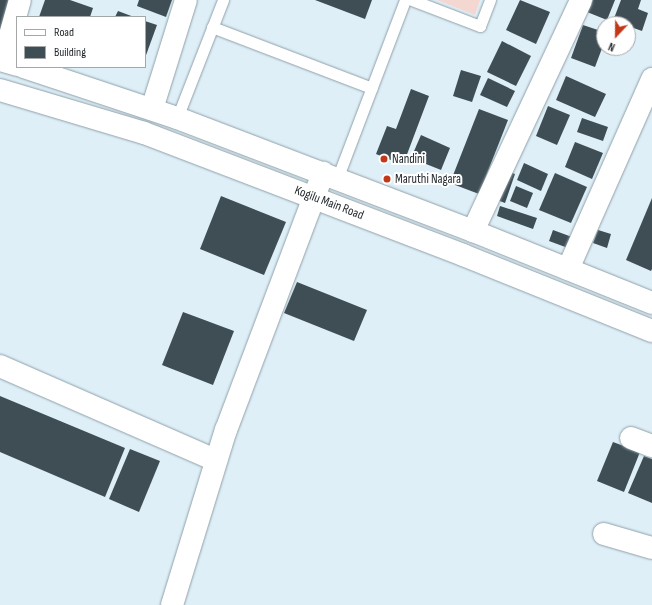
<!DOCTYPE html>
<style>
body{margin:0}
#map{position:relative;width:652px;height:605px;overflow:hidden;background:#deeff8;font-family:"Sofia Sans Condensed",sans-serif}
div>[style]{position:absolute}
.green>*{inset:0;background:#f4d7d0}
.building>*{inset:0;background:#3f4e55}
.roads{filter:drop-shadow(0 0 1px #90a0a8) drop-shadow(0 0 1px #90a0a8)}
.lane>*{height:11px;margin:-5.5px;padding:0 5.5px;transform-origin:5.5px;border-radius:5.5px;background:#fff}
.street>*{height:22px;margin:-11px;padding:0 11px;transform-origin:11px;border-radius:11px;background:#fff}
.secondary>*{height:22px;margin:-11px;padding:0 11px;transform-origin:11px;border-radius:11px;background:#fff}
.dots>*{width:11px;height:11px;translate:-50% -50%;box-sizing:border-box;border:2px solid #fff;border-radius:50%}
span{translate:-50% -50%;white-space:nowrap;text-align:center;line-height:1.15;-webkit-text-stroke:4px #fff;paint-order:stroke}
.poi-label{font-size:13px;color:#1f2529}
.left{translate:0 -50%;text-align:left}
.street-label{font-size:13px;color:#1f2529}
.legend{position:absolute;left:16px;top:16px;width:130px;height:52px;box-sizing:border-box;background:#fff;border:1px solid #a5a8a9;margin:0;padding:5px 7px;list-style:none;font-size:12px;color:#1f2529}
.legend li{display:flex;align-items:center;gap:8px;height:20px}
.legend b{width:20px;border:1px solid #a5a8a9}
.north{position:absolute;left:596px;top:16px;width:40px;height:40px;box-sizing:border-box;background:#fff;border:1px solid #a5a8a9;border-radius:50%;rotate:202deg;font-size:11px;font-weight:700;line-height:16px;text-align:center;color:#1f2529}
.north::after{content:'';display:block;margin:auto;width:14px;height:18px;background:#c23818;clip-path:polygon(50% 0,100% 100%,50% 72%,0 100%)}
</style>
<div id="map">
<div class="green">
<i style="clip-path:polygon(437px 0,480px 0,475px 15px)"></i>
</div>
<div class="building">
<i style="clip-path:polygon(0 0,9px 0,0 36px)"></i>
<i style="clip-path:polygon(45px 0,70px 0,93px 8px,90px 17px,39px 17px)"></i>
<i style="clip-path:polygon(139px 0,172px 0,166px 17px,137px 6px)"></i>
<i style="clip-path:polygon(315px 0,372px 0,365px 19px)"></i>
<i style="clip-path:polygon(520px 0,550px 12px,536px 44px,506px 30px)"></i>
<i style="clip-path:polygon(593px 0,615px 0,607px 20px,587px 12px)"></i>
<i style="clip-path:polygon(621px 0,641px 0,638px 9px,648px 13px,642px 31px,628px 26px,628px 24px,613px 21px)"></i>
<i style="clip-path:polygon(118px 11px,134px 17px,115px 17px)"></i>
<i style="clip-path:polygon(145px 21px,157px 25px,145px 58px)"></i>
<i style="clip-path:polygon(583px 25px,604px 32px,604px 43px,595px 67px,571px 58px)"></i>
<i style="clip-path:polygon(502px 41px,531px 56px,516px 86px,487px 72px)"></i>
<i style="clip-path:polygon(461px 70px,481px 76px,472px 102px,453px 96px)"></i>
<i style="clip-path:polygon(566px 76px,606px 94px,595px 117px,556px 100px)"></i>
<i style="clip-path:polygon(488px 78px,515px 91px,507px 107px,480px 95px)"></i>
<i style="clip-path:polygon(411px 89px,429px 96px,403px 165px,376px 154px,387px 126px,396px 129px)"></i>
<i style="clip-path:polygon(548px 106px,570px 115px,557px 145px,536px 136px)"></i>
<i style="clip-path:polygon(479px 109px,508px 120px,479px 194px,450px 183px)"></i>
<i style="clip-path:polygon(582px 118px,608px 127px,603px 141px,577px 132px)"></i>
<i style="clip-path:polygon(421px 135px,450px 148px,441px 170px,411px 158px)"></i>
<i style="clip-path:polygon(575px 142px,603px 153px,592px 179px,565px 167px)"></i>
<i style="clip-path:polygon(524px 163px,548px 174px,541px 191px,517px 180px)"></i>
<i style="clip-path:polygon(507px 171px,515px 174px,505px 203px,497px 200px)"></i>
<i style="clip-path:polygon(555px 173px,587px 187px,571px 223px,539px 210px)"></i>
<i style="clip-path:polygon(516px 186px,533px 193px,527px 208px,510px 201px)"></i>
<i style="clip-path:polygon(221px 196px,286px 222px,264px 275px,200px 249px)"></i>
<i style="clip-path:polygon(652px 198px,652px 269px,651px 271px,626px 260px)"></i>
<i style="clip-path:polygon(500px 206px,537px 218px,533px 229px,497px 216px)"></i>
<i style="clip-path:polygon(553px 230px,572px 237px,568px 248px,549px 241px)"></i>
<i style="clip-path:polygon(598px 230px,611px 234px,607px 248px,593px 243px)"></i>
<i style="clip-path:polygon(297px 282px,367px 310px,354px 341px,284px 313px)"></i>
<i style="clip-path:polygon(183px 312px,234px 331px,213px 385px,162px 365px)"></i>
<i style="clip-path:polygon(0 396px,125px 448px,105px 497px,0 452px)"></i>
<i style="clip-path:polygon(613px 442px,640px 452px,624px 492px,597px 481px)"></i>
<i style="clip-path:polygon(130px 449px,160px 461px,139px 512px,109px 499px)"></i>
<i style="clip-path:polygon(644px 456px,652px 459px,652px 503px,628px 493px)"></i>
</div>
<div class="roads">
<div class="lane">
<i style="left:412px;top:0;width:73px;rotate:20.9deg"></i>
<i style="left:480px;top:26px;width:28px;rotate:-69deg"></i>
<i style="left:212px;top:27px;width:171px;rotate:20.9deg"></i>
<i style="left:177px;top:118px;width:127px;rotate:-68.7deg"></i>
<i style="left:337px;top:179px;width:191px;rotate:-69.2deg"></i>
</div>
<div class="street">
<i style="left:3px;top:60px;width:62px;rotate:-74.2deg"></i>
<i style="left:152px;top:109px;width:114px;rotate:-72.7deg"></i>
<i style="left:473px;top:231px;width:255px;rotate:-64.9deg"></i>
<i style="left:568px;top:269px;width:208px;rotate:-66.1deg"></i>
<i style="left:0;top:366px;width:235px;rotate:23.6deg"></i>
<i style="left:631px;top:438px;width:22px;rotate:21deg"></i>
<i style="left:604px;top:534px;width:50px;rotate:16.3deg"></i>
<i style="left:172px;top:605px;width:183px;rotate:-72.9deg"></i>
<i style="left:226px;top:430px;width:275px;rotate:-69.3deg"></i>
</div>
<div class="secondary">
<i style="left:0;top:60px;width:18px;rotate:16deg"></i>
<i style="left:24px;top:67px;width:161px;rotate:18.4deg"></i>
<i style="left:177px;top:118px;width:317px;rotate:20.9deg"></i>
<i style="left:473px;top:231px;width:193px;rotate:21.9deg"></i>
<i style="left:0;top:90px;width:150px;rotate:16.6deg"></i>
<i style="left:144px;top:133px;width:342px;rotate:20.9deg"></i>
<i style="left:463px;top:255px;width:204px;rotate:21.9deg"></i>
</div>
</div>
<div class="dots">
<i style="left:384px;top:159px;background:#c23818"></i>
<i style="left:387px;top:179px;background:#c23818"></i>
</div>
<div class="poi-label">
<span class="left" style="left:392px;top:159px">Nandini</span>
<span class="left" style="left:395px;top:179px">Maruthi Nagara</span>
</div>
<div class="street-label">
<span style="left:329px;top:203px;rotate:21deg">Kogilu Main Road</span>
</div>
<ul class="legend">
<li><b style="height:5px;background:#fff"></b>Road</li>
<li><b style="height:11px;background:#3f4e55"></b>Building</li>
</ul>
<div class="north">N</div>
</div>
